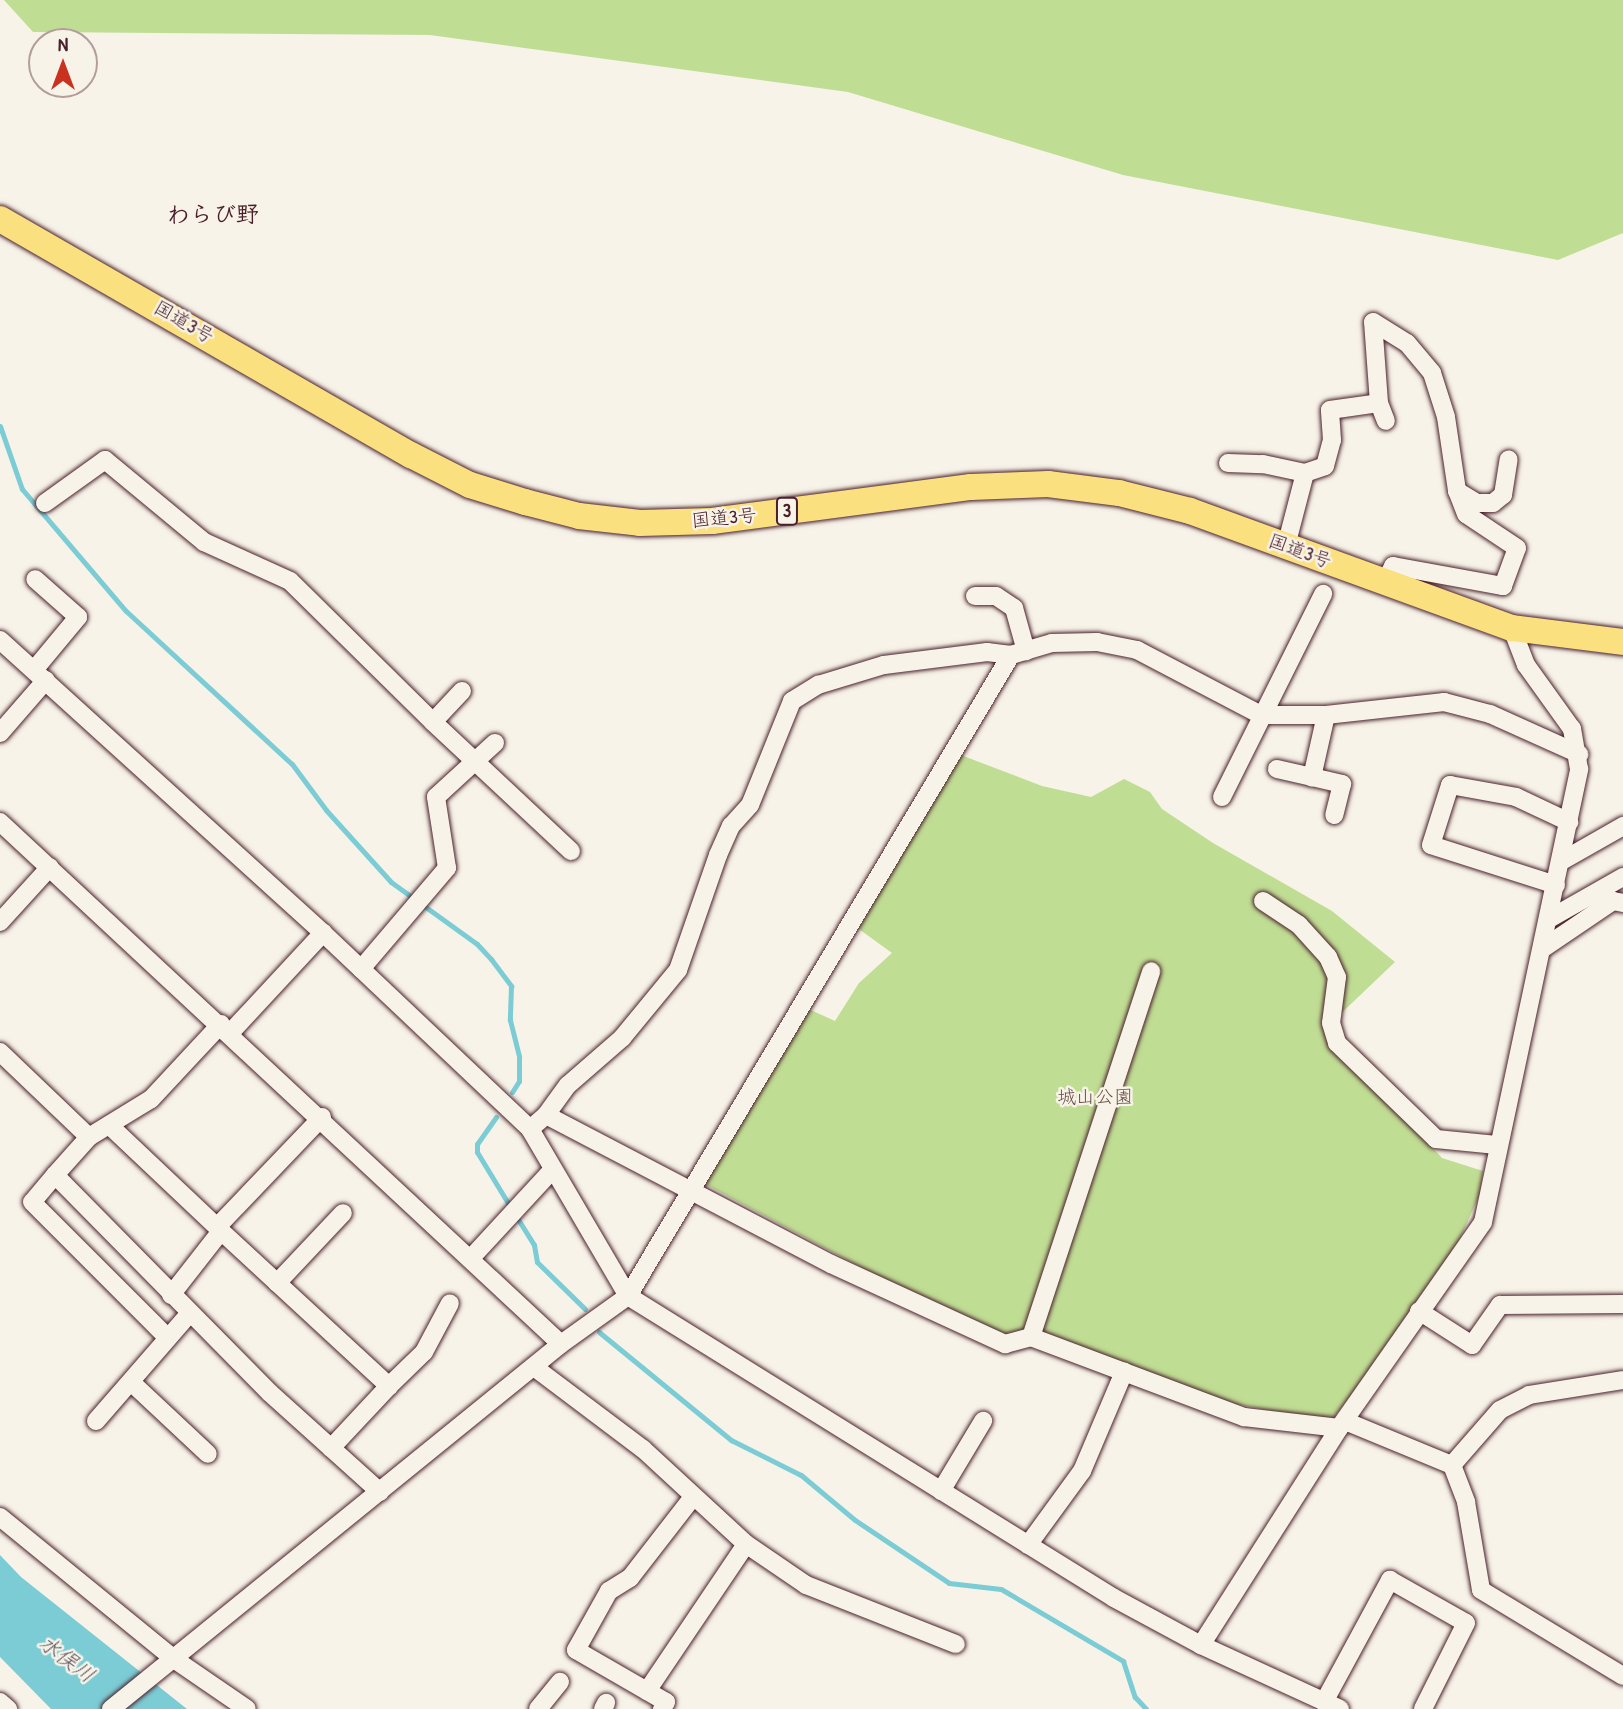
<!DOCTYPE html>
<meta charset="utf-8">
<style>
body{margin:0}
#map{position:relative;width:1623px;height:1709px;overflow:hidden;background:#f7f3e8;font-family:"Patrick Hand","Klee One",sans-serif}
div>[style]{position:absolute}
.green>*{inset:0;background:#c0dd94}
.water>*{inset:0;background:#7cccd5}
.stream>*{height:5px;margin:-2.5px;padding:0 2.5px;transform-origin:2.5px;border-radius:2.5px;background:#7cccd5}
.roads{filter:drop-shadow(0 0 2px #4a1f2b) drop-shadow(0 0 2px #4a1f2b)}
.minor>*{height:18px;margin:-9px;padding:0 9px;transform-origin:9px;border-radius:9px;background:#f7f3e8}
.highway>*{height:26px;margin:-13px;padding:0 13px;transform-origin:13px;border-radius:13px;background:#fbe080}
span{translate:-50% -50%;white-space:nowrap;text-align:center;line-height:1.15;-webkit-text-stroke:5px #f7f3e8;paint-order:stroke}
.shield-label span{padding:2px 5px;background:#f7f3e8;border:2px solid;border-radius:5px;-webkit-text-stroke-width:0}
.shield-label{font-size:18px;color:#4a1f2b;font-weight:700}
.street-label{font-size:19px;color:#4a1f2b}
.park-label{font-size:19px;color:#684e45}
.water-label{font-size:21px;color:#59535e;font-style:italic}
.quarter-label{font-size:23px;color:#4a1f2b;font-weight:700}
.north{position:absolute;left:28px;top:28px;width:70px;height:70px;box-sizing:border-box;background:#f7f3e8;border:2px solid #b29e9c;border-radius:50%;rotate:0deg;font-size:19px;font-weight:700;line-height:28px;text-align:center;color:#4a1f2b}
.north::after{content:'';display:block;margin:auto;width:24px;height:32px;background:#c8321e;clip-path:polygon(50% 0,100% 100%,50% 72%,0 100%)}
</style>
<div id="map">
<div class="green">
<i style="clip-path:polygon(4px 0,1623px 0,1623px 233px,1558px 260px,1123px 175px,848px 92px,430px 35px,33px 32px)"></i>
<i style="clip-path:polygon(953px 752px,1042px 786px,1091px 797px,1124px 779px,1150px 792px,1162px 809px,1213px 843px,1332px 911px,1395px 962px,1331px 1023px,1337px 1043px,1442px 1158px,1483px 1171px,1480px 1194px,1442px 1278px,1331px 1421px,1234px 1404px,1031px 1337px,1005px 1344px,703px 1183px,802px 1006px,835px 1021px,859px 983px,892px 953px,856px 927px)"></i>
</div>
<div class="water">
<i style="clip-path:polygon(0 1555px,21px 1577px,187px 1709px,51px 1709px,0 1657px)"></i>
</div>
<div class="stream">
<i style="left:0;top:426px;width:67px;rotate:70.8deg"></i>
<i style="left:22px;top:489px;width:160px;rotate:49.6deg"></i>
<i style="left:126px;top:611px;width:226px;rotate:42.7deg"></i>
<i style="left:292px;top:764px;width:57px;rotate:53.5deg"></i>
<i style="left:326px;top:810px;width:97px;rotate:47.9deg"></i>
<i style="left:391px;top:882px;width:106px;rotate:35.8deg"></i>
<i style="left:477px;top:944px;width:21px;rotate:47deg"></i>
<i style="left:491px;top:959px;width:34px;rotate:53deg"></i>
<i style="left:511px;top:986px;width:34px;rotate:92deg"></i>
<i style="left:510px;top:1020px;width:38px;rotate:76deg"></i>
<i style="left:519px;top:1057px;width:24px;rotate:90deg"></i>
<i style="left:519px;top:1081px;width:13px;rotate:122deg"></i>
<i style="left:496px;top:1117px;width:33px;rotate:125deg"></i>
<i style="left:477px;top:1144px;width:8px;rotate:90deg"></i>
<i style="left:477px;top:1152px;width:66px;rotate:58.7deg"></i>
<i style="left:516px;top:1216px;width:34px;rotate:58deg"></i>
<i style="left:534px;top:1245px;width:17px;rotate:80deg"></i>
<i style="left:537px;top:1262px;width:67px;rotate:44.4deg"></i>
<i style="left:599px;top:1332px;width:171px;rotate:39.3deg"></i>
<i style="left:731px;top:1440px;width:78px;rotate:26.6deg"></i>
<i style="left:801px;top:1475px;width:70px;rotate:39.8deg"></i>
<i style="left:855px;top:1520px;width:113px;rotate:33.8deg"></i>
<i style="left:949px;top:1583px;width:52px;rotate:6.6deg"></i>
<i style="left:1001px;top:1589px;width:142px;rotate:30.5deg"></i>
<i style="left:1123px;top:1661px;width:38px;rotate:72deg"></i>
<i style="left:1135px;top:1697px;width:16px;rotate:47deg"></i>
</div>
<div class="roads">
<div class="minor">
<i style="left:1379px;top:403px;width:81px;rotate:-94.2deg"></i>
<i style="left:1373px;top:322px;width:40px;rotate:32deg"></i>
<i style="left:1407px;top:343px;width:39px;rotate:50deg"></i>
<i style="left:1432px;top:373px;width:46px;rotate:72.3deg"></i>
<i style="left:1446px;top:417px;width:75px;rotate:81.5deg"></i>
<i style="left:1457px;top:491px;width:23px;rotate:31deg"></i>
<i style="left:1477px;top:503px;width:16px"></i>
<i style="left:1493px;top:503px;width:13px;rotate:-39deg"></i>
<i style="left:1503px;top:495px;width:36px;rotate:-81deg"></i>
<i style="left:1228px;top:463px;width:35px;rotate:2deg"></i>
<i style="left:1263px;top:464px;width:43px;rotate:12.1deg"></i>
<i style="left:45px;top:503px;width:74px;rotate:-35.6deg"></i>
<i style="left:105px;top:460px;width:129px;rotate:39.6deg"></i>
<i style="left:204px;top:542px;width:94px;rotate:24.4deg"></i>
<i style="left:290px;top:581px;width:201px;rotate:44.6deg"></i>
<i style="left:1286px;top:546px;width:75px;rotate:-75.4deg"></i>
<i style="left:1305px;top:473px;width:21px;rotate:-19deg"></i>
<i style="left:1325px;top:466px;width:27px;rotate:-75deg"></i>
<i style="left:1332px;top:440px;width:30px;rotate:-94deg"></i>
<i style="left:1330px;top:410px;width:49px;rotate:-8.1deg"></i>
<i style="left:1379px;top:403px;width:19px;rotate:69deg"></i>
<i style="left:1385px;top:582px;width:18px;rotate:-63deg"></i>
<i style="left:1393px;top:566px;width:112px;rotate:10.3deg"></i>
<i style="left:1503px;top:586px;width:40px;rotate:-69.8deg"></i>
<i style="left:1517px;top:548px;width:61px;rotate:-146.3deg"></i>
<i style="left:1466px;top:514px;width:25px;rotate:-111deg"></i>
<i style="left:975px;top:596px;width:21px"></i>
<i style="left:996px;top:596px;width:22px;rotate:34deg"></i>
<i style="left:1014px;top:608px;width:45px;rotate:74.4deg"></i>
<i style="left:0;top:640px;width:436px;rotate:42.2deg"></i>
<i style="left:323px;top:933px;width:285px;rotate:43.4deg"></i>
<i style="left:530px;top:1129px;width:194px;rotate:59.6deg"></i>
<i style="left:628px;top:1296px;width:572px;rotate:31.86deg"></i>
<i style="left:1114px;top:1598px;width:99px;rotate:28.4deg"></i>
<i style="left:1201px;top:1645px;width:153px;rotate:24.7deg"></i>
<i style="left:34px;top:670px;width:69px;rotate:-50.3deg"></i>
<i style="left:78px;top:617px;width:57px;rotate:-138.5deg"></i>
<i style="left:462px;top:691px;width:42px;rotate:133.1deg"></i>
<i style="left:433px;top:722px;width:189px;rotate:43.1deg"></i>
<i style="left:1326px;top:715px;width:64px;rotate:102.7deg"></i>
<i style="left:1312px;top:777px;width:31px;rotate:13deg"></i>
<i style="left:1342px;top:784px;width:32px;rotate:104deg"></i>
<i style="left:0;top:733px;width:70px;rotate:-49deg"></i>
<i style="left:1277px;top:769px;width:36px;rotate:13deg"></i>
<i style="left:1222px;top:797px;width:227px;rotate:-63.5deg"></i>
<i style="left:0;top:822px;width:766px;rotate:42.94deg"></i>
<i style="left:1560px;top:862px;width:73px;rotate:-29.7deg"></i>
<i style="left:1556px;top:885px;width:131px;rotate:-162.3deg"></i>
<i style="left:1431px;top:845px;width:63px;rotate:-72.4deg"></i>
<i style="left:1450px;top:785px;width:67px;rotate:10.3deg"></i>
<i style="left:1516px;top:797px;width:59px;rotate:25.3deg"></i>
<i style="left:1263px;top:901px;width:43px;rotate:33.7deg"></i>
<i style="left:1299px;top:925px;width:43px;rotate:47.8deg"></i>
<i style="left:1328px;top:957px;width:22px;rotate:66deg"></i>
<i style="left:1337px;top:977px;width:46px;rotate:97.4deg"></i>
<i style="left:1331px;top:1023px;width:21px;rotate:73deg"></i>
<i style="left:1337px;top:1043px;width:138px;rotate:44.1deg"></i>
<i style="left:1436px;top:1139px;width:61px;rotate:5.6deg"></i>
<i style="left:1549px;top:919px;width:85px;rotate:-29.6deg"></i>
<i style="left:0;top:922px;width:74px;rotate:-47.7deg"></i>
<i style="left:1542px;top:949px;width:86px;rotate:-34.1deg"></i>
<i style="left:1613px;top:901px;width:10px;rotate:11deg"></i>
<i style="left:361px;top:969px;width:133px;rotate:-49.6deg"></i>
<i style="left:447px;top:868px;width:72px;rotate:-98.8deg"></i>
<i style="left:436px;top:797px;width:80px;rotate:-42.5deg"></i>
<i style="left:221px;top:1024px;width:103px;rotate:133deg"></i>
<i style="left:151px;top:1099px;width:73px;rotate:148.5deg"></i>
<i style="left:89px;top:1137px;width:51px;rotate:131.8deg"></i>
<i style="left:55px;top:1175px;width:306px;rotate:45.4deg"></i>
<i style="left:270px;top:1393px;width:148px;rotate:42deg"></i>
<i style="left:230px;top:1033px;width:137px;rotate:-47.1deg"></i>
<i style="left:0;top:1052px;width:123px;rotate:43.7deg"></i>
<i style="left:546px;top:1115px;width:322px;rotate:27.6deg"></i>
<i style="left:831px;top:1264px;width:192px;rotate:24.7deg"></i>
<i style="left:1005px;top:1344px;width:27px;rotate:-15deg"></i>
<i style="left:1031px;top:1337px;width:228px;rotate:20.6deg"></i>
<i style="left:1244px;top:1417px;width:96px;rotate:6.6deg"></i>
<i style="left:109px;top:1125px;width:154px;rotate:43.4deg"></i>
<i style="left:530px;top:1129px;width:21px;rotate:-41deg"></i>
<i style="left:546px;top:1115px;width:37px;rotate:-54deg"></i>
<i style="left:568px;top:1085px;width:72px;rotate:-41deg"></i>
<i style="left:622px;top:1038px;width:88px;rotate:-50.5deg"></i>
<i style="left:678px;top:970px;width:122px;rotate:-70.8deg"></i>
<i style="left:718px;top:855px;width:32px;rotate:-66deg"></i>
<i style="left:731px;top:826px;width:28px;rotate:-48deg"></i>
<i style="left:750px;top:805px;width:112px;rotate:-68deg"></i>
<i style="left:792px;top:701px;width:31px;rotate:-32deg"></i>
<i style="left:818px;top:685px;width:69px;rotate:-16.9deg"></i>
<i style="left:884px;top:665px;width:104px;rotate:-7.2deg"></i>
<i style="left:987px;top:652px;width:24px;rotate:7deg"></i>
<i style="left:1011px;top:655px;width:43px;rotate:-16.3deg"></i>
<i style="left:1052px;top:643px;width:45px;rotate:-1.3deg"></i>
<i style="left:1097px;top:642px;width:41px;rotate:11.3deg"></i>
<i style="left:1137px;top:650px;width:140px;rotate:27.7deg"></i>
<i style="left:1261px;top:715px;width:65px"></i>
<i style="left:1326px;top:715px;width:119px;rotate:-6.3deg"></i>
<i style="left:1444px;top:702px;width:48px;rotate:14.6deg"></i>
<i style="left:1490px;top:714px;width:98px;rotate:24.2deg"></i>
<i style="left:55px;top:1175px;width:35px;rotate:130deg"></i>
<i style="left:32px;top:1202px;width:192px;rotate:45deg"></i>
<i style="left:217px;top:1227px;width:152px;rotate:-46.3deg"></i>
<i style="left:471px;top:1258px;width:121px;rotate:-47.3deg"></i>
<i style="left:277px;top:1283px;width:96px;rotate:-46.7deg"></i>
<i style="left:171px;top:1295px;width:81px;rotate:-52deg"></i>
<i style="left:221px;top:1231px;width:229px;rotate:42.7deg"></i>
<i style="left:389px;top:1386px;width:85px;rotate:133.1deg"></i>
<i style="left:1419px;top:1311px;width:63px;rotate:32.7deg"></i>
<i style="left:1472px;top:1345px;width:49px;rotate:-55deg"></i>
<i style="left:1500px;top:1305px;width:123px;rotate:-0.5deg"></i>
<i style="left:1031px;top:1337px;width:385px;rotate:-71.8deg"></i>
<i style="left:534px;top:1367px;width:136px;rotate:37deg"></i>
<i style="left:643px;top:1449px;width:140px;rotate:42.7deg"></i>
<i style="left:746px;top:1544px;width:73px;rotate:34.3deg"></i>
<i style="left:806px;top:1585px;width:161px;rotate:21.5deg"></i>
<i style="left:131px;top:1382px;width:105px;rotate:43.1deg"></i>
<i style="left:389px;top:1386px;width:49px;rotate:-44.2deg"></i>
<i style="left:424px;top:1352px;width:55px;rotate:-62deg"></i>
<i style="left:96px;top:1421px;width:143px;rotate:-49deg"></i>
<i style="left:1345px;top:1421px;width:116px;rotate:22.4deg"></i>
<i style="left:1452px;top:1465px;width:40px;rotate:69deg"></i>
<i style="left:1466px;top:1502px;width:89px;rotate:80.3deg"></i>
<i style="left:1481px;top:1590px;width:166px;rotate:31.2deg"></i>
<i style="left:1452px;top:1465px;width:73px;rotate:-48.9deg"></i>
<i style="left:1500px;top:1410px;width:33px;rotate:-27deg"></i>
<i style="left:1529px;top:1395px;width:95px;rotate:-9.1deg"></i>
<i style="left:941px;top:1491px;width:82px;rotate:-59deg"></i>
<i style="left:0;top:1517px;width:225px;rotate:39.2deg"></i>
<i style="left:174px;top:1659px;width:88px;rotate:34.4deg"></i>
<i style="left:1028px;top:1545px;width:92px;rotate:-53.9deg"></i>
<i style="left:1082px;top:1471px;width:108px;rotate:-67deg"></i>
<i style="left:1201px;top:1645px;width:257px;rotate:-57.5deg"></i>
<i style="left:1339px;top:1428px;width:251px;rotate:-55deg"></i>
<i style="left:1483px;top:1222px;width:463px;rotate:-78deg"></i>
<i style="left:1579px;top:769px;width:41px;rotate:-99.9deg"></i>
<i style="left:1572px;top:729px;width:79px;rotate:-125.7deg"></i>
<i style="left:1526px;top:665px;width:40px;rotate:-111deg"></i>
<i style="left:647px;top:1691px;width:177px;rotate:-56deg"></i>
<i style="left:0;top:1702px;width:11px;rotate:41deg"></i>
<i style="left:1324px;top:1702px;width:139px;rotate:-61.6deg"></i>
<i style="left:1390px;top:1580px;width:87px;rotate:29.5deg"></i>
<i style="left:1466px;top:1623px;width:96px;rotate:116.6deg"></i>
<i style="left:111px;top:1709px;width:579px;rotate:-39.05deg"></i>
<i style="left:561px;top:1344px;width:82px;rotate:-35.6deg"></i>
<i style="left:628px;top:1296px;width:747px;rotate:-59.14deg"></i>
<i style="left:538px;top:1709px;width:35px;rotate:-51deg"></i>
<i style="left:603px;top:1709px;width:7px;rotate:-63deg"></i>
<i style="left:662px;top:1709px;width:8px;rotate:-60deg"></i>
<i style="left:666px;top:1702px;width:104px;rotate:-150deg"></i>
<i style="left:576px;top:1650px;width:68px;rotate:-60.8deg"></i>
<i style="left:609px;top:1591px;width:25px;rotate:-32deg"></i>
<i style="left:630px;top:1578px;width:101px;rotate:-52.2deg"></i>
</div>
<div class="highway">
<i style="left:0;top:219px;width:474px;rotate:29.9deg"></i>
<i style="left:411px;top:455px;width:66px;rotate:27deg"></i>
<i style="left:470px;top:485px;width:58px;rotate:17.2deg"></i>
<i style="left:525px;top:502px;width:56px;rotate:14.5deg"></i>
<i style="left:579px;top:516px;width:61px;rotate:6.5deg"></i>
<i style="left:640px;top:523px;width:72px;rotate:-1.6deg"></i>
<i style="left:712px;top:521px;width:261px;rotate:-7.5deg"></i>
<i style="left:971px;top:487px;width:77px;rotate:-2.2deg"></i>
<i style="left:1048px;top:484px;width:72px;rotate:7.2deg"></i>
<i style="left:1119px;top:493px;width:73px;rotate:14.2deg"></i>
<i style="left:1190px;top:511px;width:343px;rotate:20deg"></i>
<i style="left:1512px;top:628px;width:112px;rotate:7.2deg"></i>
</div>
</div>
<div class="shield-label">
<span style="left:787px;top:511px">3</span>
</div>
<div class="street-label">
<span style="left:184px;top:322px;rotate:30deg">国道3号</span>
<span style="left:724px;top:518px;rotate:-5deg">国道3号</span>
<span style="left:1300px;top:551px;rotate:20deg">国道3号</span>
</div>
<div class="park-label">
<span style="left:1095px;top:1097px">城山公園</span>
</div>
<div class="water-label">
<span style="left:67px;top:1659px;rotate:37deg">水俣川</span>
</div>
<div class="quarter-label">
<span style="left:213px;top:214px">わらび野</span>
</div>
<div class="north">N</div>
</div>
